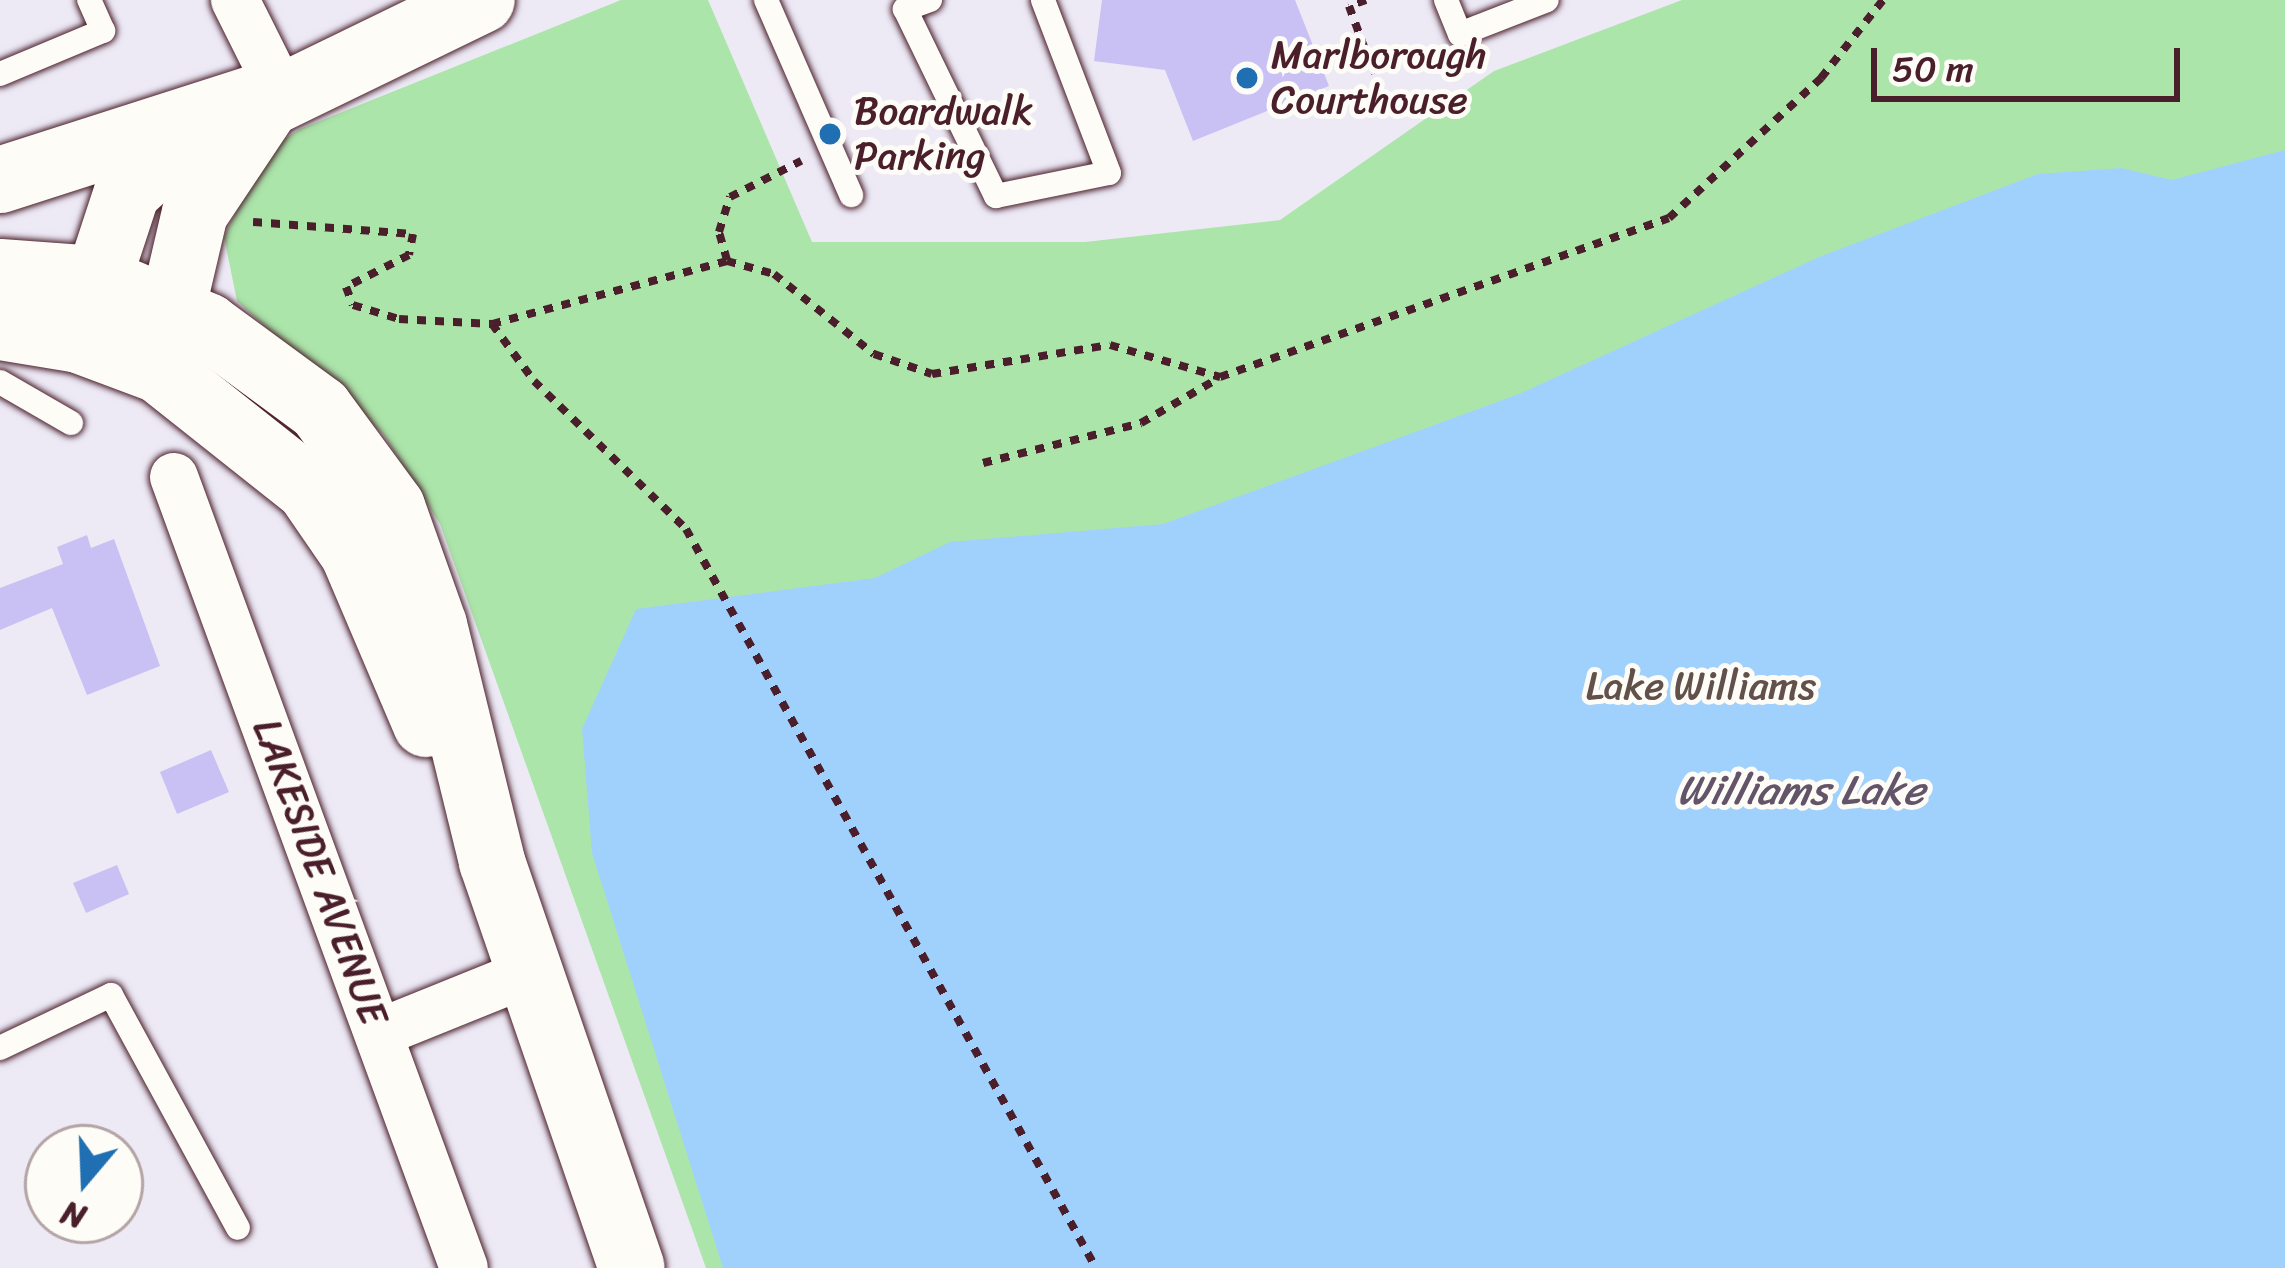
<!DOCTYPE html>
<style>
body{margin:0}
#map{position:relative;width:2285px;height:1268px;overflow:hidden;background:#edeaf6;font-family:Sriracha,sans-serif}
div>[style]{position:absolute}
.green>*{inset:0;background:#abe5aa}
.water>*{inset:0;background:#a0d1fd}
.building>*{inset:0;background:#c9c1f3}
.path>*{height:8px;margin-top:-4px;transform-origin:0;background:repeating-linear-gradient(90deg,#4a1f2b 0 9px,transparent 0 18px)}
.roads{filter:drop-shadow(0 0 3px #4a1f2b) drop-shadow(0 0 3px #4a1f2b)}
.service>*{height:24px;margin:-12px;padding:0 12px;transform-origin:12px;border-radius:12px;background:#fdfcf7}
.minor>*{height:48px;margin:-24px;padding:0 24px;transform-origin:24px;border-radius:24px;background:#fdfcf7}
.secondary>*{height:66px;margin:-33px;padding:0 33px;transform-origin:33px;border-radius:33px;background:#fdfcf7}
.primary>*{height:66px;margin:-33px;padding:0 33px;transform-origin:33px;border-radius:33px;background:#fdfcf7}
.dots>*{width:33px;height:33px;translate:-50% -50%;box-sizing:border-box;border:6px solid #fdfcf7;border-radius:50%}
span{translate:-50% -50%;white-space:nowrap;text-align:center;line-height:1.15;-webkit-text-stroke:10px #fdfcf7;paint-order:stroke}
.poi-label{font-size:39px;color:#4a1f2b}
.left{translate:0 -50%;text-align:left}
.park-label{font-size:39px;color:#62504b}
.street-label{font-size:39px;color:#4a1f2b}
.water-label{font-size:42px;color:#64546a;font-style:italic}
.north{position:absolute;left:24px;top:1124px;width:120px;height:120px;box-sizing:border-box;background:#fdfcf7;border:3px solid #b5a4a5;border-radius:50%;rotate:199deg;font-size:33px;font-weight:700;line-height:48px;text-align:center;color:#4a1f2b}
.north::after{content:'';display:block;margin:auto;width:42px;height:54px;background:#1f6fb2;clip-path:polygon(50% 0,100% 100%,50% 72%,0 100%)}
.scale{position:absolute;left:1871px;top:48px;width:309px;height:54px;box-sizing:border-box;border:6px solid #4a1f2b;border-top:0;padding-left:15px;font-size:36px;line-height:42px;white-space:nowrap;color:#4a1f2b;-webkit-text-stroke:9px #fdfcf7;paint-order:stroke}
</style>
<div id="map">
<div class="green">
<i style="clip-path:polygon(621px 0,708px 0,812px 242px,1085px 242px,1280px 220px,1494px 71px,1682px 0,2285px 0,2285px 1268px,706px 1268px,440px 524px,383px 434px,237px 301px,224px 237px,264px 152px,300px 129px)"></i>
</div>
<div class="water">
<i style="clip-path:polygon(2285px 150px,2285px 1268px,723px 1268px,592px 853px,582px 729px,636px 609px,875px 578px,950px 542px,1163px 524px,1519px 394px,1819px 257px,2038px 174px,2121px 168px,2172px 180px)"></i>
</div>
<div class="building">
<i style="clip-path:polygon(1102px 0,1295px 0,1329px 86px,1193px 141px,1165px 70px,1094px 61px)"></i>
<i style="clip-path:polygon(87px 535px,91px 548px,114px 539px,160px 666px,87px 695px,52px 608px,0 630px,0 588px,63px 564px,57px 547px)"></i>
<i style="clip-path:polygon(211px 750px,229px 792px,177px 814px,160px 772px)"></i>
<i style="clip-path:polygon(117px 865px,129px 894px,86px 913px,73px 883px)"></i>
</div>
<div class="path">
<i style="left:1366px;top:0;width:18px;rotate:161deg"></i>
<i style="left:1349px;top:6px;width:72px;rotate:69.8deg"></i>
<i style="left:253px;top:222px;width:160px;rotate:4.3deg"></i>
<i style="left:413px;top:234px;width:21px;rotate:101deg"></i>
<i style="left:409px;top:255px;width:71px;rotate:153.1deg"></i>
<i style="left:346px;top:287px;width:19px;rotate:69deg"></i>
<i style="left:353px;top:305px;width:48px;rotate:16.9deg"></i>
<i style="left:399px;top:319px;width:93px;rotate:3.1deg"></i>
<i style="left:492px;top:324px;width:243px;rotate:-15deg"></i>
<i style="left:727px;top:261px;width:49px;rotate:15.5deg"></i>
<i style="left:774px;top:274px;width:128px;rotate:38.7deg"></i>
<i style="left:874px;top:354px;width:61px;rotate:19deg"></i>
<i style="left:932px;top:374px;width:180px;rotate:-9.3deg"></i>
<i style="left:1110px;top:345px;width:115px;rotate:16.2deg"></i>
<i style="left:1220px;top:377px;width:476px;rotate:-19.5deg"></i>
<i style="left:1669px;top:218px;width:207px;rotate:-42.6deg"></i>
<i style="left:1821px;top:78px;width:100px;rotate:-51.5deg"></i>
<i style="left:727px;top:260px;width:29px;rotate:-106deg"></i>
<i style="left:719px;top:232px;width:37px;rotate:-73deg"></i>
<i style="left:730px;top:197px;width:80px;rotate:-26.9deg"></i>
<i style="left:492px;top:324px;width:71px;rotate:53.6deg"></i>
<i style="left:534px;top:381px;width:212px;rotate:44.2deg"></i>
<i style="left:686px;top:529px;width:845px;rotate:60.98deg"></i>
<i style="left:983px;top:463px;width:163px;rotate:-14.2deg"></i>
<i style="left:1141px;top:423px;width:90px;rotate:-30deg"></i>
</div>
<div class="roads">
<div class="service">
<i style="left:766px;top:0;width:213px;rotate:66.4deg"></i>
<i style="left:930px;top:0;width:27px;rotate:160deg"></i>
<i style="left:905px;top:9px;width:208px;rotate:64.1deg"></i>
<i style="left:996px;top:196px;width:115px;rotate:-11.5deg"></i>
<i style="left:1109px;top:173px;width:185px;rotate:-110.9deg"></i>
<i style="left:1446px;top:0;width:37px;rotate:68deg"></i>
<i style="left:1460px;top:34px;width:93px;rotate:-21.3deg"></i>
<i style="left:0;top:74px;width:112px;rotate:-22.7deg"></i>
<i style="left:103px;top:31px;width:34px;rotate:-114deg"></i>
<i style="left:0;top:382px;width:82px;rotate:30deg"></i>
<i style="left:0;top:1048px;width:123px;rotate:-25.5deg"></i>
<i style="left:111px;top:995px;width:265px;rotate:61.4deg"></i>
</div>
<div class="minor">
<i style="left:235px;top:0;width:101px;rotate:63.4deg"></i>
<i style="left:174px;top:477px;width:842px;rotate:69.87deg"></i>
<i style="left:379px;top:1033px;width:163px;rotate:-22deg"></i>
</div>
<div class="secondary">
<i style="left:81px;top:332px;width:147px;rotate:-71.8deg"></i>
<i style="left:127px;top:192px;width:64px;rotate:-41.9deg"></i>
<i style="left:175px;top:149px;width:341px;rotate:-25.9deg"></i>
<i style="left:159px;top:366px;width:157px;rotate:-76.8deg"></i>
<i style="left:195px;top:213px;width:123px;rotate:-56.3deg"></i>
</div>
<div class="primary">
<i style="left:0;top:180px;width:294px;rotate:-17.8deg"></i>
<i style="left:0;top:272px;width:96px;rotate:4.2deg"></i>
<i style="left:96px;top:279px;width:121px;rotate:22.9deg"></i>
<i style="left:207px;top:326px;width:140px;rotate:36.3deg"></i>
<i style="left:320px;top:409px;width:122px;rotate:53.7deg"></i>
<i style="left:392px;top:507px;width:125px;rotate:70.4deg"></i>
<i style="left:434px;top:625px;width:244px;rotate:76.2deg"></i>
<i style="left:492px;top:862px;width:429px;rotate:71deg"></i>
<i style="left:0;top:327px;width:80px;rotate:9.3deg"></i>
<i style="left:79px;top:340px;width:85px;rotate:20.6deg"></i>
<i style="left:159px;top:370px;width:191px;rotate:38.4deg"></i>
<i style="left:309px;top:489px;width:78px;rotate:55.5deg"></i>
<i style="left:353px;top:553px;width:186px;rotate:66.9deg"></i>
</div>
</div>
<div class="dots">
<i style="left:1247px;top:78px;background:#1f6fb2"></i>
<i style="left:830px;top:134px;background:#1f6fb2"></i>
</div>
<div class="poi-label">
<span class="left" style="left:1271px;top:78px">Marlborough<br>Courthouse</span>
<span class="left" style="left:854px;top:134px">Boardwalk<br>Parking</span>
</div>
<div class="park-label">
<span style="left:1701px;top:686px">Lake Williams</span>
</div>
<div class="street-label">
<span style="left:320px;top:872px;rotate:70deg">LAKESIDE AVENUE</span>
</div>
<div class="water-label">
<span style="left:1801px;top:790px">Williams Lake</span>
</div>
<div class="north">N</div>
<div class="scale">50 m</div>
</div>
